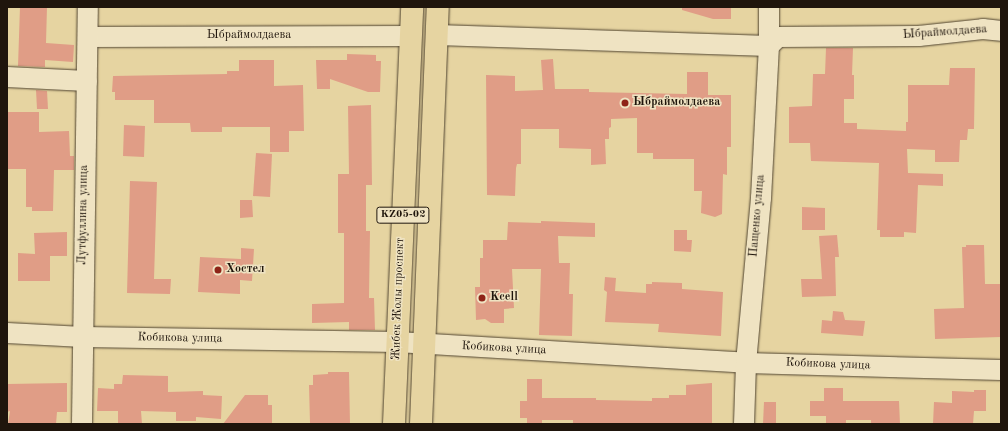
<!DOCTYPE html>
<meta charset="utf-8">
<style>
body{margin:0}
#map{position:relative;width:1008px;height:431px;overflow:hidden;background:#e6d4a1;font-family:"Old Standard TT",serif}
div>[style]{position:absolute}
.building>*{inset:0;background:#e09d86}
.roads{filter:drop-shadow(0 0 1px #514531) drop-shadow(0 0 1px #514531)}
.minor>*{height:20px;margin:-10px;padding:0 10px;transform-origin:10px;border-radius:10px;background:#efe3c2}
.highway>*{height:22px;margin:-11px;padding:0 11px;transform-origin:11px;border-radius:11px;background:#e6d4a1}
.dots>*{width:11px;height:11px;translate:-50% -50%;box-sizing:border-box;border:2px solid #efe3c2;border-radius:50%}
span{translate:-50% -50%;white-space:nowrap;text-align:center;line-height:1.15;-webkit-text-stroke:3px #efe3c2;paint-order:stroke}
.shield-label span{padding:1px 3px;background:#efe3c2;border:1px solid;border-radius:3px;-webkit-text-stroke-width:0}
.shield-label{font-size:11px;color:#1f150c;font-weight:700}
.street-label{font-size:12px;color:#1f150c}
.poi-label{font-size:12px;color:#1f150c;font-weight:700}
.left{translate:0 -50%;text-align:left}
.frame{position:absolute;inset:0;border:8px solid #1f150c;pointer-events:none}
</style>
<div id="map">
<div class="building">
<i style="clip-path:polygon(20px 7px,47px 7px,46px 43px,74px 45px,73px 62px,45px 60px,45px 67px,18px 66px)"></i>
<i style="clip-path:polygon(682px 7px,731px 7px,731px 19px,713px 19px,682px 10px)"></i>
<i style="clip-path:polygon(826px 48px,853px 48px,852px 75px,854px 75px,854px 99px,844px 99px,844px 123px,857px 123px,857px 129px,906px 131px,906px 122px,908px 122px,908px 85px,949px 85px,950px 68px,975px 68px,974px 129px,968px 129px,967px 140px,960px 140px,959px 162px,935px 162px,935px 150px,907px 149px,908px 173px,943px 174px,943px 186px,918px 185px,916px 233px,904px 232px,904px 237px,880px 237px,880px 230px,877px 230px,879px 163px,811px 161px,810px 143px,789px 143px,789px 107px,812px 106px,813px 74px,825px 74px)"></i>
<i style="clip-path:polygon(347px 54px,376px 55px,376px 61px,381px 61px,380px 92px,368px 92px,330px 79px,330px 89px,317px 89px,316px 60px,347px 60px)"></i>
<i style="clip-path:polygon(553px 59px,555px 89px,589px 89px,589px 92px,687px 94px,687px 72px,708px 72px,708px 95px,731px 95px,731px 147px,727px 147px,727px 175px,723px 174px,722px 214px,715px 217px,701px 213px,702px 191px,694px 191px,694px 159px,653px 159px,653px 153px,637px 153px,637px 118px,611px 119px,611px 127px,609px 128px,609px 139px,605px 139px,606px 164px,591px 165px,591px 149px,559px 148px,559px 129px,521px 129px,521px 164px,517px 164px,516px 168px,515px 196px,487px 195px,486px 75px,515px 76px,515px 91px,543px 90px,541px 60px)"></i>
<i style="clip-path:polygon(239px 60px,274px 60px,274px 86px,303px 85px,304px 131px,289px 131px,289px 152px,270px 152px,270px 127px,222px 127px,222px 132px,191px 132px,190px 123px,154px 123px,154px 100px,115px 100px,115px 92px,112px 92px,113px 76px,227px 74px,227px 71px,239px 71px)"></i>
<i style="clip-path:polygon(36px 90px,47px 91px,48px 109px,37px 109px)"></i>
<i style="clip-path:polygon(371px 105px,372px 185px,366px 185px,366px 231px,370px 231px,369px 298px,374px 298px,375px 330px,349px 330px,349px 322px,312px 323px,312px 304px,344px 303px,344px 233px,338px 233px,338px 174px,349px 174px,348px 106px)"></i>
<i style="clip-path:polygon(8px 112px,39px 112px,39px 132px,69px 131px,70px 156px,74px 156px,74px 170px,54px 170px,53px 211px,32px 211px,32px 207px,26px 207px,26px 169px,7px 169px)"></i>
<i style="clip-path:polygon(124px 125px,145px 126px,144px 157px,123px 156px)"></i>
<i style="clip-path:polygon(256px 153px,272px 154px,270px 197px,253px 196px)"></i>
<i style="clip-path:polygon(130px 181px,157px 182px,154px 279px,171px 279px,170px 294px,127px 293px)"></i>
<i style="clip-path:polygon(240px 200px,252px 200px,253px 217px,240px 218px)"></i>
<i style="clip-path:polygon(802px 207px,825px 208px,825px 230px,802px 230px)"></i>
<i style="clip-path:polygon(541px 221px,595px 223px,595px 237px,558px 236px,559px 263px,570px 263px,569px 294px,573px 294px,572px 336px,539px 335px,541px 269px,512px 269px,514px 308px,504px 309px,504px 323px,491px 323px,485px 319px,476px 320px,475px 287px,480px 287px,480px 258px,483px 258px,483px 240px,507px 240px,508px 222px,541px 223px)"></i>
<i style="clip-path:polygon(674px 230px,687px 230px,687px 240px,692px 240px,691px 252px,674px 251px)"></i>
<i style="clip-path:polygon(67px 232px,67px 256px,50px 256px,50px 281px,18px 281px,18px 253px,35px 254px,34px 233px)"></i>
<i style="clip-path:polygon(837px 235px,839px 257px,835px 257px,836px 296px,802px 297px,801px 279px,822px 279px,819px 236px)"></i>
<i style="clip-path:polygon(966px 245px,984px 245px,985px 284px,1001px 284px,1001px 337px,935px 339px,934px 309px,964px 308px,962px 247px,966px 247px)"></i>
<i style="clip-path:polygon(241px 248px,254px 249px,252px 281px,240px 280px,240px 294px,198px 292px,200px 257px,241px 259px)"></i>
<i style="clip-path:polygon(605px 277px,616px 278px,615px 291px,646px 293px,646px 284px,652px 284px,652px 282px,682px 283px,682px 289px,723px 292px,721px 336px,658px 332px,659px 324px,605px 322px,607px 292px,604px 290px)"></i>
<i style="clip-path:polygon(833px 311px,843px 312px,845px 320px,865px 321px,863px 336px,821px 333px,822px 320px,832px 321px)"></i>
<i style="clip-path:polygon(328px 372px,349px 372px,350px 424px,310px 423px,309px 385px,313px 385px,313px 375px,328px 374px)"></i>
<i style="clip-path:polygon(123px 375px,168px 376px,168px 392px,203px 391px,203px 395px,222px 396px,221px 419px,196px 417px,196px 421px,176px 421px,176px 412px,141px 411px,142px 424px,118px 424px,118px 411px,97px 411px,98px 388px,114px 389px,114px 384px,122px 384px)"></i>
<i style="clip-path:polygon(527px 379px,542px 379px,542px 398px,596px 398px,596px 400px,652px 401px,652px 398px,669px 398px,669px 395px,686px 395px,686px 385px,712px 383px,712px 424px,573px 424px,573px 420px,542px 420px,542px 424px,527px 424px,527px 418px,520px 418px,520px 401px,527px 401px)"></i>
<i style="clip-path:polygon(67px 383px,67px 412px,57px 412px,56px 424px,8px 424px,10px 411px,7px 412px,7px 384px)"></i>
<i style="clip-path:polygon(824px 388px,843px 388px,843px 401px,899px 401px,900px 424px,871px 424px,871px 420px,846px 420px,846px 424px,826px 424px,826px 416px,810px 416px,810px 401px,824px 401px)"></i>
<i style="clip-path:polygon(974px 390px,986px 390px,986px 411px,974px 411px,973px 424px,933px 424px,934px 402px,952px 403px,952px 391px,974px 392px)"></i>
<i style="clip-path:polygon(245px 395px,268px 395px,268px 405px,272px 405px,272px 424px,223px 424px)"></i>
<i style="clip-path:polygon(764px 402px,776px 402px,776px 424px,763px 424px)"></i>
</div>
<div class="roads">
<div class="minor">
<i style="left:437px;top:35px;width:332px;rotate:1.9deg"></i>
<i style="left:769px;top:46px;width:13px;rotate:-45deg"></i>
<i style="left:778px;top:37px;width:141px;rotate:-0.4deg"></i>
<i style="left:919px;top:36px;width:64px;rotate:-6.2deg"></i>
<i style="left:983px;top:29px;width:18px;rotate:6deg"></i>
<i style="left:88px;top:37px;width:322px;rotate:-0.2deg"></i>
<i style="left:7px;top:77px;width:80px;rotate:2.9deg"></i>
<i style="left:7px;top:333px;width:76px;rotate:3deg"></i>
<i style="left:83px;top:337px;width:314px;rotate:0.9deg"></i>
<i style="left:397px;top:342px;width:350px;rotate:3.4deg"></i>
<i style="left:746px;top:363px;width:255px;rotate:1.6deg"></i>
<i style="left:82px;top:424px;width:417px;rotate:-89.2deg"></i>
<i style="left:744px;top:424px;width:61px;rotate:-88.1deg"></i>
<i style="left:746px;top:363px;width:166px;rotate:-84.8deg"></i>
<i style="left:761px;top:198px;width:152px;rotate:-87deg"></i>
<i style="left:769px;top:46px;width:39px;rotate:-90deg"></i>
</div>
<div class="highway">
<i style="left:394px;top:424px;width:417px;rotate:-87.5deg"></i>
<i style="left:421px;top:424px;width:417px;rotate:-87.7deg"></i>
</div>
</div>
<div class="dots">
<i style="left:625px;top:103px;background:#8f2418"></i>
<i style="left:218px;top:270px;background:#8f2418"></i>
<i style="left:482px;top:298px;background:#8f2418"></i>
</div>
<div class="shield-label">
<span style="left:403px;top:215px">KZ05-02</span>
</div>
<div class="street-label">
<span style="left:945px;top:33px;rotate:-4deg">Ыбраймолдаева</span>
<span style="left:249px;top:36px">Ыбраймолдаева</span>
<span style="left:84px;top:215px;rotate:-89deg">Лутфуллина улица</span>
<span style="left:758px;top:216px;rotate:-85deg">Пащенко улица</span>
<span style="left:399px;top:299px;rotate:-88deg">Жибек Жолы проспект</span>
<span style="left:180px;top:339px;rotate:1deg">Кобикова улица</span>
<span style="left:504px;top:349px;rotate:3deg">Кобикова улица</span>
<span style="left:828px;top:365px;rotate:2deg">Кобикова улица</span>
</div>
<div class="poi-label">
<span class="left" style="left:633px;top:103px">Ыбраймолдаева</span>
<span class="left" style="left:226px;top:270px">Хостел</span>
<span class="left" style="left:490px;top:298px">Kcell</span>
</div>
<div class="frame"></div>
</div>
